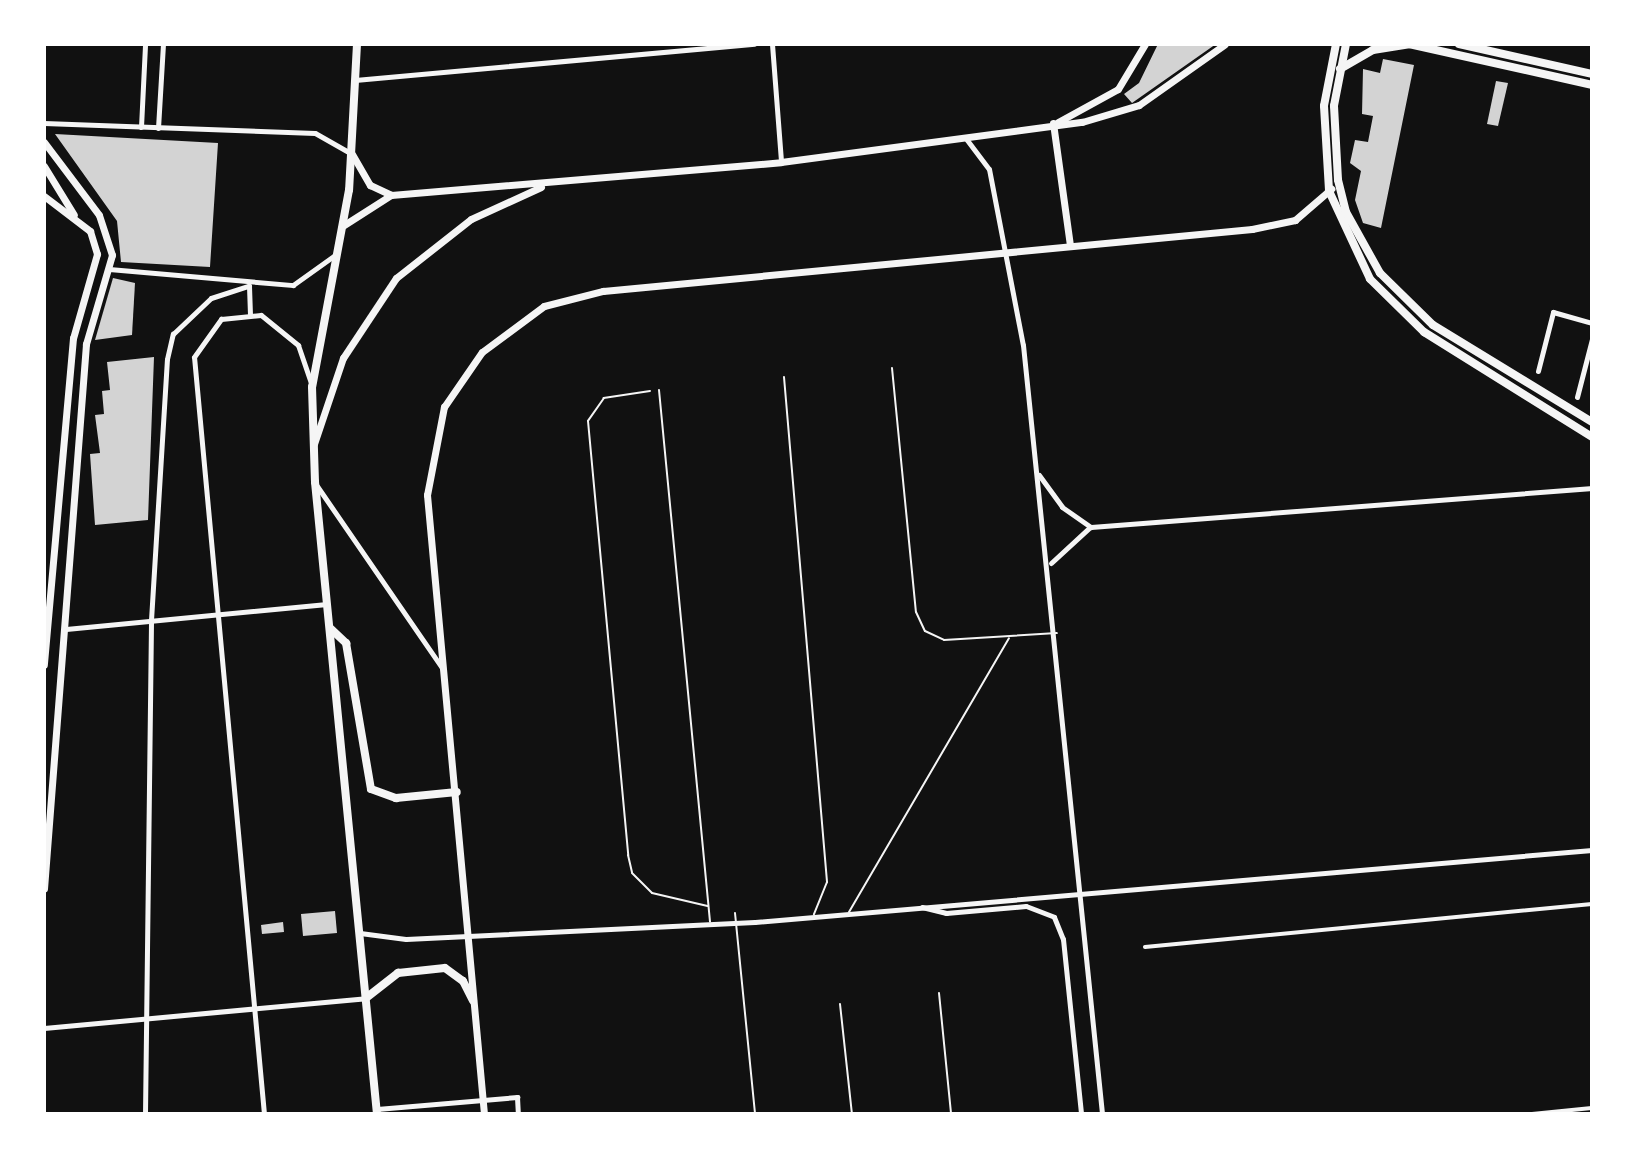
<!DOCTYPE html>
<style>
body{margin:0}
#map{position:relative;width:1636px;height:1158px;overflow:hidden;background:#111;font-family:"Playfair Display",serif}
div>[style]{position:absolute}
.building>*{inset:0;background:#d3d3d3}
.service>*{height:2px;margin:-1px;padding:0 1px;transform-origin:1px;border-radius:1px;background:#f5f5f5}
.pedestrian>*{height:4px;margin:-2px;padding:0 2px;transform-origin:2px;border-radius:2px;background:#f5f5f5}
.minor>*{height:5px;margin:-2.5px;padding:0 2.5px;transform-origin:2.5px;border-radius:2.5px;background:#f5f5f5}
.secondary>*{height:7px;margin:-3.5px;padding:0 3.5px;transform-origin:3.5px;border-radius:3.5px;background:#f5f5f5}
.primary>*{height:8px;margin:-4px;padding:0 4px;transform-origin:4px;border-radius:4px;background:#f5f5f5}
span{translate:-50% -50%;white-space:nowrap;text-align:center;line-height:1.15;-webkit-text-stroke:6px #fff;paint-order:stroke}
.frame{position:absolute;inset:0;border:46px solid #fff;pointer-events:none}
</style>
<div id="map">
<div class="building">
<i style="clip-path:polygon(1158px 44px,1216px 44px,1132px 103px,1124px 94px,1139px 83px)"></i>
<i style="clip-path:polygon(1383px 59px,1414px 65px,1381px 228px,1363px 223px,1355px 200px,1361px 171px,1350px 163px,1355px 140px,1368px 142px,1373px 116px,1362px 114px,1363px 69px,1380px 73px)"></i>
<i style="clip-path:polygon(1496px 81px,1508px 83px,1498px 126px,1487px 124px)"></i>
<i style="clip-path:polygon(55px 134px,218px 143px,210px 267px,121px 262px,117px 221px)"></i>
<i style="clip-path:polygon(113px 278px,135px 283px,132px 335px,95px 340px)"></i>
<i style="clip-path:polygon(154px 357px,148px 520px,95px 525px,90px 454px,100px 453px,95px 415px,104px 414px,102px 391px,110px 390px,107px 362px)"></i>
<i style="clip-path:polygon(335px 911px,337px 933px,303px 936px,301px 914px)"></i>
<i style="clip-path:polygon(283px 922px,284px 932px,262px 934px,261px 925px)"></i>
</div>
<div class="service">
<i style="left:892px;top:368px;width:245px;rotate:84.4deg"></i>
<i style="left:916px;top:612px;width:21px;rotate:65deg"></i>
<i style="left:925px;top:631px;width:21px;rotate:25deg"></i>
<i style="left:944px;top:640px;width:113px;rotate:-3.5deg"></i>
<i style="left:784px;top:377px;width:507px;rotate:85.13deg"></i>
<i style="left:827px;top:882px;width:35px;rotate:112deg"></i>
<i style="left:659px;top:390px;width:534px;rotate:84.52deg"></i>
<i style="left:650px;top:391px;width:47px;rotate:171.3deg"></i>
<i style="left:604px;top:398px;width:28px;rotate:125deg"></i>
<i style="left:588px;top:421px;width:436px;rotate:84.7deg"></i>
<i style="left:628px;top:855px;width:18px;rotate:77deg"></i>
<i style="left:632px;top:873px;width:28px;rotate:45deg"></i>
<i style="left:652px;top:893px;width:57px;rotate:13.1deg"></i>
<i style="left:849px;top:912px;width:317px;rotate:-59.7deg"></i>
<i style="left:735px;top:913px;width:202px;rotate:84.3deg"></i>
<i style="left:939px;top:993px;width:122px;rotate:84.3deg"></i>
<i style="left:840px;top:1004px;width:111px;rotate:83.8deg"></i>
</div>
<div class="pedestrian">
<i style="left:1145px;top:947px;width:449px;rotate:-5.5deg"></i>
<i style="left:1532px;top:1114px;width:60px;rotate:-5.7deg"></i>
</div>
<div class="minor">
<i style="left:772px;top:44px;width:118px;rotate:85.6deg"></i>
<i style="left:355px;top:80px;width:401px;rotate:-5.2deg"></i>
<i style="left:44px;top:123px;width:271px;rotate:2.1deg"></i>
<i style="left:315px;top:133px;width:43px;rotate:29.6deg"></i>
<i style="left:141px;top:127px;width:83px;rotate:-87.2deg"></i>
<i style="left:158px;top:128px;width:84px;rotate:-86.6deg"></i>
<i style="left:967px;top:140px;width:36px;rotate:53deg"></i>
<i style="left:989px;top:169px;width:179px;rotate:79.1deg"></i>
<i style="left:1023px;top:345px;width:773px;rotate:84.13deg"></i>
<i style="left:109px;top:269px;width:185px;rotate:5deg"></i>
<i style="left:293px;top:285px;width:52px;rotate:-35.5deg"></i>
<i style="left:1538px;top:371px;width:61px;rotate:-75.7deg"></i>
<i style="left:1553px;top:312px;width:41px;rotate:15.8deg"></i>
<i style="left:1577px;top:397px;width:60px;rotate:-75.5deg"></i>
<i style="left:1039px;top:475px;width:39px;rotate:54deg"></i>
<i style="left:1062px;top:507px;width:35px;rotate:35deg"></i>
<i style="left:1091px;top:527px;width:503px;rotate:-4.45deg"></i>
<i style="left:317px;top:486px;width:222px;rotate:55.5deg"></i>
<i style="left:1051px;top:563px;width:53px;rotate:-42.7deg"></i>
<i style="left:66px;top:629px;width:262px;rotate:-5.5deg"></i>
<i style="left:922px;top:907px;width:25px;rotate:14deg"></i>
<i style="left:946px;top:913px;width:80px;rotate:-5deg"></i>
<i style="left:1026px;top:906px;width:30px;rotate:21deg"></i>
<i style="left:1054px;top:917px;width:24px;rotate:68deg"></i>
<i style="left:1063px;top:939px;width:176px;rotate:84.1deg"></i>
<i style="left:360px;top:933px;width:46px;rotate:7.4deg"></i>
<i style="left:406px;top:939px;width:349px;rotate:-2.8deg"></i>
<i style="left:755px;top:922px;width:840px;rotate:-4.92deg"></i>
<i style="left:44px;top:1028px;width:323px;rotate:-5.3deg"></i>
<i style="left:377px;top:1109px;width:141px;rotate:-4.9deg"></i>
<i style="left:517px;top:1097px;width:17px;rotate:87deg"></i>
<i style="left:145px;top:1114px;width:494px;rotate:-89.3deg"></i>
<i style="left:151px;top:620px;width:261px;rotate:-86.5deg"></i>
<i style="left:167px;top:359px;width:26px;rotate:-77deg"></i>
<i style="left:173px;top:334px;width:52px;rotate:-43.5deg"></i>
<i style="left:211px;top:298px;width:40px;rotate:-18deg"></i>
<i style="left:249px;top:286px;width:28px;rotate:88deg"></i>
<i style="left:264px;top:1114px;width:760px;rotate:-95.28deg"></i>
<i style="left:194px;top:357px;width:47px;rotate:-54.6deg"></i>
<i style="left:221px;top:319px;width:40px;rotate:-5.7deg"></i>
<i style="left:261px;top:315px;width:48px;rotate:39deg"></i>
<i style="left:298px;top:345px;width:43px;rotate:71.1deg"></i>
</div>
<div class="secondary">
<i style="left:1058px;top:122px;width:68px;rotate:-28.8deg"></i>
<i style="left:1118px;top:89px;width:52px;rotate:-59deg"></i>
<i style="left:1053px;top:123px;width:123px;rotate:82.1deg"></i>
<i style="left:44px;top:142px;width:91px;rotate:53deg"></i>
<i style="left:99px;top:215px;width:42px;rotate:72deg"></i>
<i style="left:112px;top:255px;width:93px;rotate:106.3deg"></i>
<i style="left:86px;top:344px;width:546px;rotate:94.41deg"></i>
<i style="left:352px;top:154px;width:36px;rotate:60deg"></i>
<i style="left:370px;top:185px;width:23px;rotate:25deg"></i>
<i style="left:44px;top:166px;width:57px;rotate:58.5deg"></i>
<i style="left:44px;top:196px;width:58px;rotate:37.3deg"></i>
<i style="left:90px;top:231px;width:24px;rotate:73deg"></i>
<i style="left:97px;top:254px;width:87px;rotate:105.9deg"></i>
<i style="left:73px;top:338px;width:328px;rotate:95.1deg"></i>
<i style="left:344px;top:225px;width:56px;rotate:-32.6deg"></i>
<i style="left:391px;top:195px;width:391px;rotate:-4.8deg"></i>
<i style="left:781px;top:162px;width:304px;rotate:-7.6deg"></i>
<i style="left:1082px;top:122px;width:59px;rotate:-16.6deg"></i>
<i style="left:1139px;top:105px;width:105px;rotate:-35.3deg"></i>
<i style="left:314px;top:444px;width:91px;rotate:-71.4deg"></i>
<i style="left:343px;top:358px;width:96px;rotate:-56.5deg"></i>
<i style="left:396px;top:278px;width:95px;rotate:-38.2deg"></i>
<i style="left:471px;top:219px;width:77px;rotate:-24.6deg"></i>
<i style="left:484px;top:1114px;width:622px;rotate:-95.26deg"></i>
<i style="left:427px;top:495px;width:90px;rotate:-79.1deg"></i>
<i style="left:444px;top:407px;width:67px;rotate:-55.4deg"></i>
<i style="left:482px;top:352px;width:77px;rotate:-36.6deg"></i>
<i style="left:544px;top:306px;width:61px;rotate:-14.3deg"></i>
<i style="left:603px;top:291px;width:652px;rotate:-5.46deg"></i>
<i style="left:1252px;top:229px;width:44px;rotate:-11.8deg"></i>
<i style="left:1295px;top:220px;width:48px;rotate:-40.7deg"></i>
</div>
<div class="primary">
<i style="left:357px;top:44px;width:146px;rotate:93.1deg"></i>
<i style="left:349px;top:190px;width:200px;rotate:100.6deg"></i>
<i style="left:312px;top:387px;width:95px;rotate:88.2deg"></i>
<i style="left:315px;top:482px;width:635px;rotate:84.4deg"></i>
<i style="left:1336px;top:44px;width:63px;rotate:101deg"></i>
<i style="left:1324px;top:106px;width:85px;rotate:86.6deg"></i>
<i style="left:1329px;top:191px;width:97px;rotate:65deg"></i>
<i style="left:1370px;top:279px;width:76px;rotate:44.5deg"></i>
<i style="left:1424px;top:332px;width:198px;rotate:32deg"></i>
<i style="left:1346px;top:44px;width:63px;rotate:101deg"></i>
<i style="left:1334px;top:106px;width:74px;rotate:86.9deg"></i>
<i style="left:1338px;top:180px;width:33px;rotate:76deg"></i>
<i style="left:1346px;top:212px;width:70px;rotate:60.9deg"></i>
<i style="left:1380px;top:273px;width:74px;rotate:44.5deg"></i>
<i style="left:1433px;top:325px;width:186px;rotate:31.4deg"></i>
<i style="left:1409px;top:44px;width:188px;rotate:12.6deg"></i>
<i style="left:1459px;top:44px;width:136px;rotate:12.7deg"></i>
<i style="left:1340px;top:69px;width:38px;rotate:-30deg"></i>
<i style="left:1373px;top:50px;width:38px;rotate:-9deg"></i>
<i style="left:331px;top:629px;width:21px;rotate:43deg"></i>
<i style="left:346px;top:643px;width:148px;rotate:80.3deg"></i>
<i style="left:371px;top:789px;width:27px;rotate:20deg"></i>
<i style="left:396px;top:798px;width:61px;rotate:-5.6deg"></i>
<i style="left:366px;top:998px;width:41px;rotate:-38deg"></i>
<i style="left:398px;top:973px;width:47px;rotate:-6.1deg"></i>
<i style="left:445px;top:968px;width:22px;rotate:36deg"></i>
<i style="left:463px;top:981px;width:22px;rotate:63deg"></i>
</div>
<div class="frame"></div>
</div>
